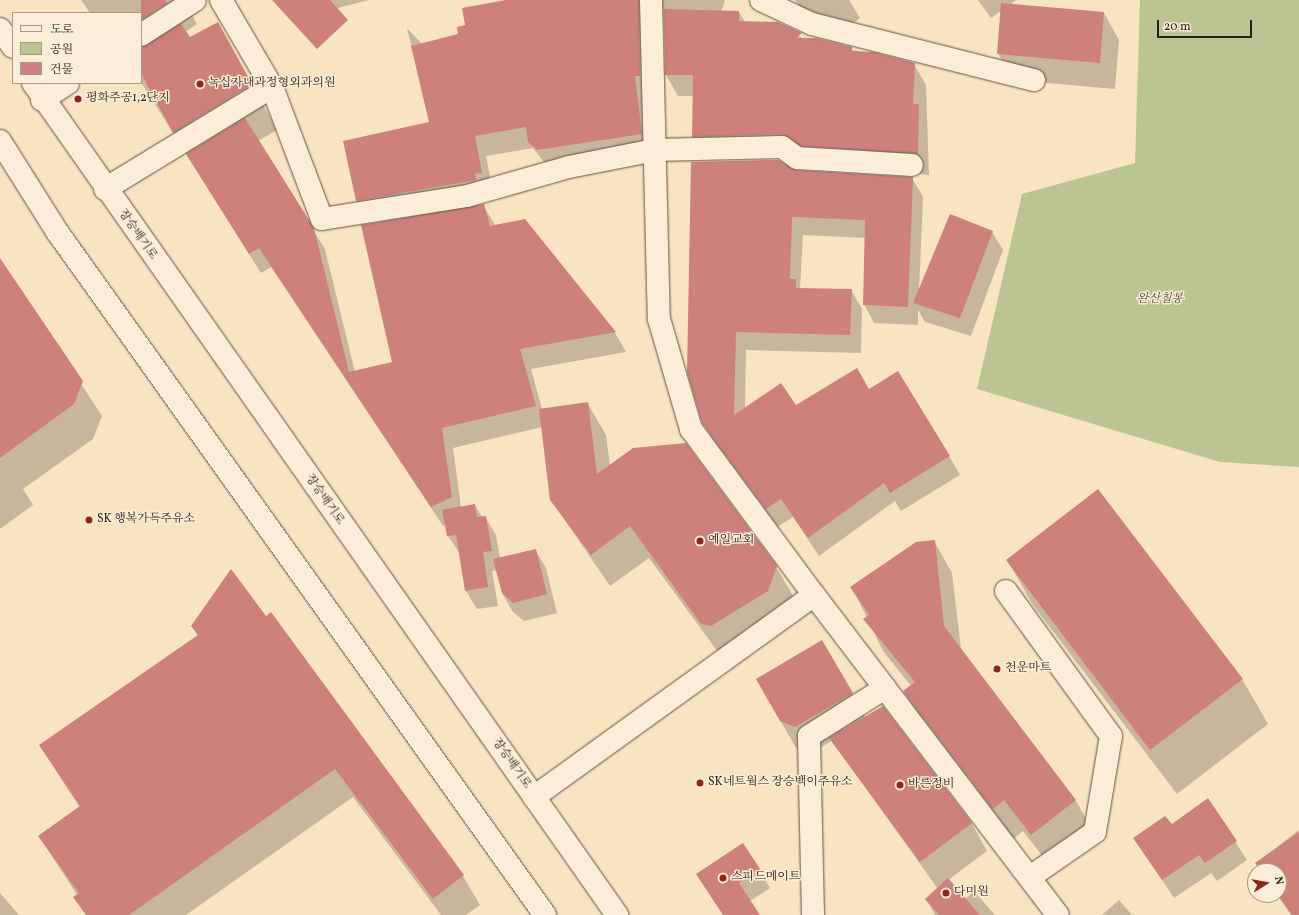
<!DOCTYPE html>
<meta charset="utf-8">
<style>
body{margin:0}
#map{position:relative;width:1299px;height:915px;overflow:hidden;background:#f9e4c2;font-family:Vollkorn,"Noto Serif KR",serif}
div>[style]{position:absolute}
.green>*{inset:0;background:#bdc494}
.shadow>*{inset:0;background:#0003}
.building>*{inset:0;background:#cd817a}
.roads{filter:drop-shadow(0 0 1px #625142) drop-shadow(0 0 1px #625142)}
.minor>*{height:22px;margin:-11px;padding:0 11px;transform-origin:11px;border-radius:11px;background:#fbedd7}
.dots>*{width:11px;height:11px;translate:-50% -50%;box-sizing:border-box;border:2px solid #fbedd7;border-radius:50%}
span{translate:-50% -50%;white-space:nowrap;text-align:center;line-height:1.15;-webkit-text-stroke:3px #fbedd7;paint-order:stroke}
.poi-label{font-size:12px;color:#2f2017}
.left{translate:0 -50%;text-align:left}
.street-label{font-size:12px;color:#2f2017}
.park-label{font-size:12px;color:#5a513c;font-style:italic}
.legend{position:absolute;left:12px;top:12px;width:130px;height:72px;box-sizing:border-box;background:#fbedd7;border:1px solid #a99b8a;margin:0;padding:5px 7px;list-style:none;font-size:12px;color:#2f2017}
.legend li{display:flex;align-items:center;gap:8px;height:20px}
.legend b{width:20px;border:1px solid #a99b8a}
.north{position:absolute;left:1247px;top:863px;width:40px;height:40px;box-sizing:border-box;background:#fbedd7;border:1px solid #a99b8a;border-radius:50%;rotate:79deg;font-size:11px;font-weight:700;line-height:16px;text-align:center;color:#2f2017}
.north::after{content:'';display:block;margin:auto;width:14px;height:18px;background:#8f2418;clip-path:polygon(50% 0,100% 100%,50% 72%,0 100%)}
.scale{position:absolute;left:1157px;top:20px;width:95px;height:18px;box-sizing:border-box;border:2px solid #2f2017;border-top:0;padding-left:5px;font-size:12px;line-height:14px;white-space:nowrap;color:#2f2017;-webkit-text-stroke:3px #fbedd7;paint-order:stroke}
</style>
<div id="map">
<div class="green">
<i style="clip-path:polygon(1140px 0,1299px 0,1299px 467px,1220px 462px,977px 389px,1022px 194px,1135px 163px)"></i>
</div>
<div class="shadow">
<i style="clip-path:polygon(81px 0,183px 0,197px 24px,185px 32px,190px 38px,243px 68px,277px 130px,258px 141px,325px 249px,355px 372px,393px 363px,483px 205px,495px 225px,525px 220px,615px 333px,626px 352px,531px 369px,542px 409px,588px 404px,606px 435px,610px 466px,776px 567px,795px 599px,721px 656px,649px 558px,610px 586px,551px 500px,542px 427px,453px 448px,461px 507px,475px 505px,482px 517px,485px 517px,496px 535px,500px 558px,535px 550px,546px 568px,557px 613px,524px 621px,513px 612px,502px 593px,497px 570px,492px 571px,498px 606px,477px 609px,466px 591px,460px 554px,448px 536px,446px 525px,443px 526px,271px 267px,261px 273px,141px 82px,141px 13px,90px 13px)"></i>
<i style="clip-path:polygon(295px 0,369px 0,302px 17px)"></i>
<i style="clip-path:polygon(512px 0,725px 0,721px 12px,739px 12px,745px 22px,777px 23px,804px 39px,914px 64px,926px 85px,929px 175px,814px 166px,794px 155px,705px 157px,693px 136px,694px 96px,678px 96px,666px 75px,663px 8px,652px 15px,653px 155px,550px 170px,533px 148px,486px 156px,493px 193px,369px 221px,357px 201px,430px 123px,407px 28px,437px 60px,466px 26px)"></i>
<i style="clip-path:polygon(795px 0,849px 0,860px 18px,838px 35px,814px 26px)"></i>
<i style="clip-path:polygon(978px 0,1016px 0,1010px 5px,1104px 13px,1119px 40px,1115px 89px,1013px 80px,998px 53px,1001px 11px,991px 18px)"></i>
<i style="clip-path:polygon(796px 171px,912px 178px,923px 197px,919px 291px,992px 232px,1003px 250px,971px 336px,925px 322px,918px 310px,918px 325px,874px 323px,864px 304px,866px 238px,803px 235px,800px 289px,851px 290px,862px 309px,861px 353px,746px 350px,745px 409px,795px 406px,869px 390px,949px 456px,960px 475px,901px 511px,895px 501px,819px 556px,793px 517px,777px 527px,714px 442px,703px 423px,688px 372px)"></i>
<i style="clip-path:polygon(0 260px,102px 416px,93px 439px,23px 489px,33px 505px,0 529px)"></i>
<i style="clip-path:polygon(934px 541px,952px 573px,961px 649px,1076px 801px,1094px 832px,1050px 866px,1023px 831px,1012px 840px,923px 723px,904px 692px,911px 686px,883px 651px,852px 587px)"></i>
<i style="clip-path:polygon(1007px 560px,1242px 679px,1268px 724px,1177px 794px,1033px 605px)"></i>
<i style="clip-path:polygon(270px 614px,463px 876px,480px 905px,466px 915px,441px 915px,353px 797px,186px 915px,86px 915px,79px 898px,39px 836px,80px 808px,40px 746px,198px 636px,192px 626px,265px 618px)"></i>
<i style="clip-path:polygon(822px 642px,867px 720px,883px 708px,972px 824px,987px 851px,948px 880px,965px 899px,974px 891px,995px 915px,935px 915px,926px 899px,938px 889px,832px 741px,811px 753px,796px 748px,757px 680px)"></i>
<i style="clip-path:polygon(1208px 800px,1247px 860px,1217px 881px,1211px 873px,1174px 898px,1135px 839px,1171px 826px)"></i>
<i style="clip-path:polygon(1299px 830px,1299px 915px,1291px 915px,1277px 895px,1279px 871px,1261px 871px,1256px 863px)"></i>
<i style="clip-path:polygon(743px 845px,770px 888px,750px 901px,759px 915px,725px 915px)"></i>
<i style="clip-path:polygon(0 893px,19px 915px,0 915px)"></i>
<i style="clip-path:polygon(1119px 900px,1132px 915px,1102px 915px)"></i>
</div>
<div class="building">
<i style="clip-path:polygon(141px 0,165px 0,167px 3px,141px 20px)"></i>
<i style="clip-path:polygon(272px 0,330px 0,348px 20px,317px 49px)"></i>
<i style="clip-path:polygon(506px 0,639px 0,640px 76px,635px 76px,642px 134px,537px 150px,528px 142px,526px 127px,475px 136px,482px 173px,475px 174px,476px 180px,356px 201px,343px 141px,429px 122px,411px 46px,458px 34px,457px 27px,465px 25px,462px 8px)"></i>
<i style="clip-path:polygon(1001px 3px,1104px 12px,1100px 63px,997px 54px)"></i>
<i style="clip-path:polygon(664px 9px,739px 11px,739px 21px,778px 22px,802px 33px,796px 38px,816px 38px,852px 47px,852px 51px,873px 52px,915px 63px,913px 104px,919px 104px,918px 154px,801px 146px,782px 134px,692px 137px,693px 75px,665px 75px)"></i>
<i style="clip-path:polygon(218px 22px,252px 84px,173px 133px,141px 73px,141px 47px,181px 24px,190px 37px)"></i>
<i style="clip-path:polygon(245px 118px,314px 228px,349px 372px,392px 362px,361px 225px,484px 204px,490px 226px,525px 219px,616px 332px,520px 349px,536px 406px,442px 428px,452px 497px,431px 507px,259px 248px,249px 254px,186px 154px)"></i>
<i style="clip-path:polygon(778px 160px,796px 170px,913px 177px,908px 307px,863px 305px,865px 220px,792px 217px,790px 279px,796px 279px,796px 288px,852px 289px,850px 335px,736px 332px,734px 415px,781px 383px,796px 405px,857px 368px,869px 389px,898px 371px,950px 456px,890px 493px,884px 483px,808px 538px,781px 499px,766px 509px,702px 423px,687px 372px,691px 162px)"></i>
<i style="clip-path:polygon(950px 214px,993px 231px,960px 318px,913px 303px)"></i>
<i style="clip-path:polygon(0 258px,83px 381px,74px 404px,0 458px)"></i>
<i style="clip-path:polygon(588px 402px,597px 474px,633px 448px,686px 443px,777px 566px,768px 591px,711px 626px,701px 624px,630px 526px,591px 555px,550px 500px,539px 409px)"></i>
<i style="clip-path:polygon(1098px 489px,1243px 679px,1150px 750px,1006px 560px)"></i>
<i style="clip-path:polygon(475px 504px,477px 517px,486px 516px,492px 551px,483px 552px,488px 587px,465px 591px,456px 535px,447px 536px,442px 510px)"></i>
<i style="clip-path:polygon(935px 540px,944px 626px,1076px 800px,1031px 835px,1004px 800px,993px 809px,903px 691px,915px 682px,863px 619px,869px 615px,850px 587px,916px 542px)"></i>
<i style="clip-path:polygon(536px 549px,547px 594px,513px 603px,502px 593px,493px 559px)"></i>
<i style="clip-path:polygon(231px 569px,266px 616px,271px 612px,464px 875px,433px 899px,335px 769px,129px 915px,86px 915px,73px 897px,79px 893px,38px 836px,80px 806px,39px 745px,198px 635px,191px 626px)"></i>
<i style="clip-path:polygon(822px 640px,853px 693px,795px 727px,780px 721px,756px 679px)"></i>
<i style="clip-path:polygon(883px 706px,972px 823px,920px 862px,829px 738px)"></i>
<i style="clip-path:polygon(1208px 798px,1237px 841px,1205px 863px,1199px 855px,1162px 880px,1133px 838px,1165px 816px,1172px 824px)"></i>
<i style="clip-path:polygon(1299px 832px,1299px 915px,1292px 915px,1278px 895px,1279px 871px,1261px 871px,1255px 863px)"></i>
<i style="clip-path:polygon(743px 843px,760px 869px,739px 883px,760px 915px,723px 915px,696px 874px)"></i>
<i style="clip-path:polygon(948px 878px,980px 915px,939px 915px,925px 899px)"></i>
</div>
<div class="roads">
<div class="minor">
<i style="left:221px;top:0;width:101px;rotate:59.6deg"></i>
<i style="left:651px;top:0;width:319px;rotate:88.6deg"></i>
<i style="left:659px;top:319px;width:115px;rotate:73.8deg"></i>
<i style="left:691px;top:429px;width:207px;rotate:53.5deg"></i>
<i style="left:761px;top:0;width:56px;rotate:25.2deg"></i>
<i style="left:812px;top:24px;width:229px;rotate:14.2deg"></i>
<i style="left:0;top:29px;width:22px;rotate:54deg"></i>
<i style="left:141px;top:35px;width:64px;rotate:-32.9deg"></i>
<i style="left:33px;top:83px;width:1017px;rotate:54.93deg"></i>
<i style="left:42px;top:100px;width:31px;rotate:-33deg"></i>
<i style="left:0;top:141px;width:109px;rotate:57.8deg"></i>
<i style="left:58px;top:233px;width:838px;rotate:54.47deg"></i>
<i style="left:105px;top:189px;width:196px;rotate:-31.4deg"></i>
<i style="left:272px;top:87px;width:141px;rotate:69.3deg"></i>
<i style="left:322px;top:219px;width:147px;rotate:-9deg"></i>
<i style="left:467px;top:196px;width:106px;rotate:-15.9deg"></i>
<i style="left:569px;top:167px;width:88px;rotate:-11.2deg"></i>
<i style="left:655px;top:150px;width:127px;rotate:-1.4deg"></i>
<i style="left:782px;top:147px;width:19px;rotate:36deg"></i>
<i style="left:797px;top:158px;width:115px;rotate:3.5deg"></i>
<i style="left:1006px;top:591px;width:179px;rotate:54.1deg"></i>
<i style="left:1111px;top:736px;width:97px;rotate:99.5deg"></i>
<i style="left:1095px;top:832px;width:79px;rotate:145.3deg"></i>
<i style="left:534px;top:797px;width:345px;rotate:-35.8deg"></i>
<i style="left:814px;top:595px;width:402px;rotate:52.7deg"></i>
<i style="left:813px;top:915px;width:179px;rotate:-91.3deg"></i>
<i style="left:809px;top:736px;width:90px;rotate:-32.3deg"></i>
</div>
</div>
<div class="dots">
<i style="left:200px;top:84px;background:#8f2418"></i>
<i style="left:78px;top:99px;background:#8f2418"></i>
<i style="left:89px;top:520px;background:#8f2418"></i>
<i style="left:700px;top:541px;background:#8f2418"></i>
<i style="left:997px;top:669px;background:#8f2418"></i>
<i style="left:700px;top:783px;background:#8f2418"></i>
<i style="left:900px;top:785px;background:#8f2418"></i>
<i style="left:723px;top:878px;background:#8f2418"></i>
<i style="left:946px;top:893px;background:#8f2418"></i>
</div>
<div class="poi-label">
<span class="left" style="left:208px;top:84px">녹십자내과정형외과의원</span>
<span class="left" style="left:86px;top:99px">평화주공1,2단지</span>
<span class="left" style="left:97px;top:520px">SK 행복가득주유소</span>
<span class="left" style="left:708px;top:541px">예일교회</span>
<span class="left" style="left:1005px;top:669px">천운마트</span>
<span class="left" style="left:708px;top:783px">SK네트웤스 장승백이주유소</span>
<span class="left" style="left:908px;top:785px">바른정비</span>
<span class="left" style="left:731px;top:878px">스피드메이트</span>
<span class="left" style="left:954px;top:893px">다미원</span>
</div>
<div class="street-label">
<span style="left:137px;top:235px;rotate:55deg">장승배기로</span>
<span style="left:324px;top:500px;rotate:55deg">장승배기로</span>
<span style="left:511px;top:764px;rotate:55deg">장승배기로</span>
</div>
<div class="park-label">
<span style="left:1160px;top:300px">완산칠봉</span>
</div>
<ul class="legend">
<li><b style="height:5px;background:#fbedd7"></b>도로</li>
<li><b style="height:11px;background:#bdc494"></b>공원</li>
<li><b style="height:11px;background:#cd817a"></b>건물</li>
</ul>
<div class="north">N</div>
<div class="scale">20 m</div>
</div>
